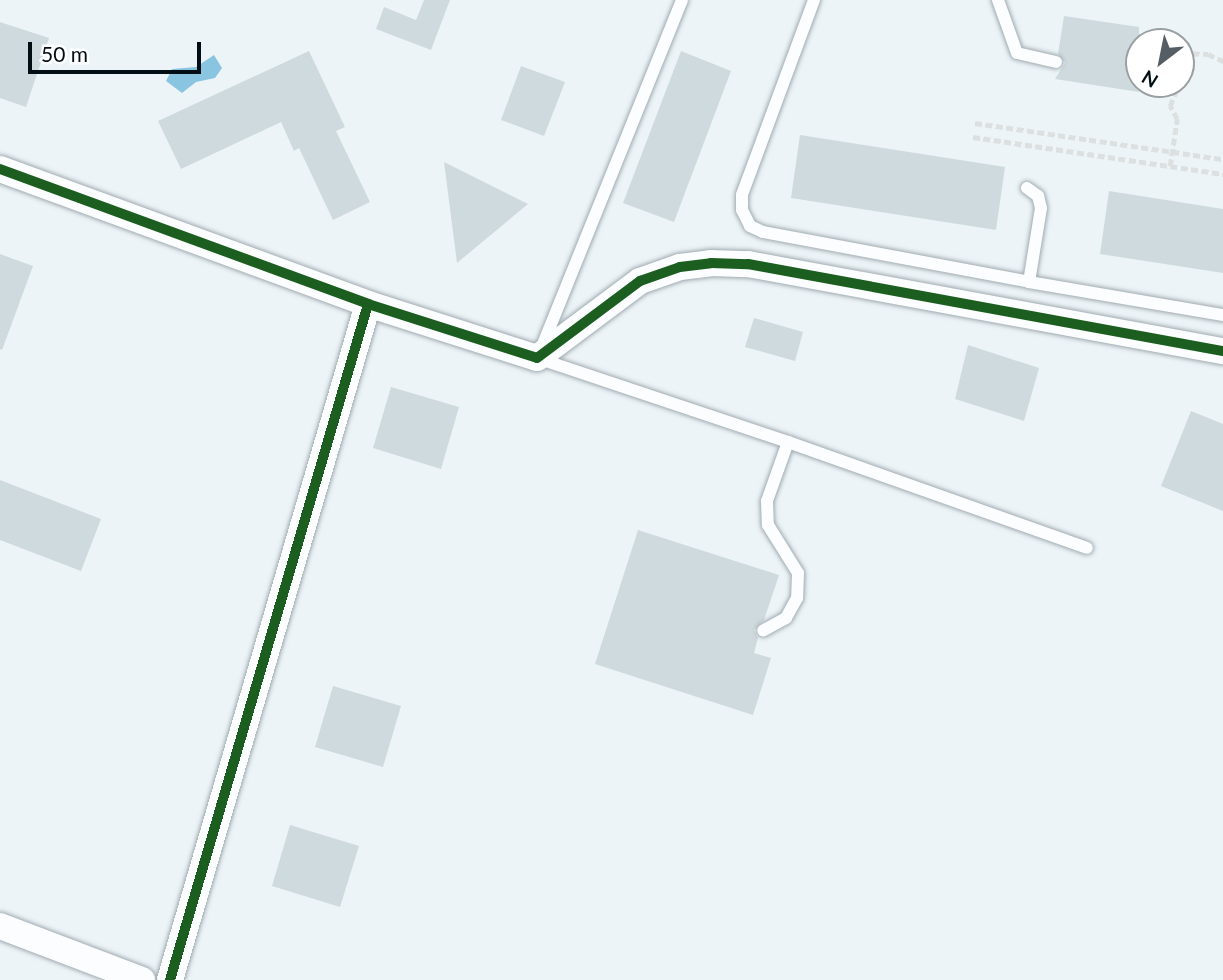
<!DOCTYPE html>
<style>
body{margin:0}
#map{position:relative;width:1223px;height:980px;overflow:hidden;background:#ecf4f8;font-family:Lato,sans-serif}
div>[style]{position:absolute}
.water>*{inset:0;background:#89c5e0}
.building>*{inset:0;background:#cfdadf}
.path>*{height:4.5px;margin-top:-2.25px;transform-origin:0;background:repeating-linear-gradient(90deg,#dde0e1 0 7px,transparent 0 10.5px)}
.roads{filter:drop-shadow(0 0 2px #a1abb0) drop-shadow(0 0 2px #a1abb0)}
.service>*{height:12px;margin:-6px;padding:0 6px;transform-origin:6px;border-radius:6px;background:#fcfdfe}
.minor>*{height:26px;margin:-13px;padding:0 13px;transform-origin:13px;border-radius:13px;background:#fcfdfe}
.cycleway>*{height:10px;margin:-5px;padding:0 5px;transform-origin:5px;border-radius:5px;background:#1b5e20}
span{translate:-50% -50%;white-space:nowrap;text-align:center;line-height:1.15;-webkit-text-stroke:7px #fff;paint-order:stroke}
.north{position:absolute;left:1125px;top:28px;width:70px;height:70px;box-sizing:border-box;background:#fff;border:2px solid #9a9fa1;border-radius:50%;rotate:212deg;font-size:19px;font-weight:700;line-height:28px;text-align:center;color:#020e14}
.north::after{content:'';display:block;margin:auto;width:24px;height:32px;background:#545e64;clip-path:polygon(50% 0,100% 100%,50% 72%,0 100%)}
.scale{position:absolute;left:28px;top:42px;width:173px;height:32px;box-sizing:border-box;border:4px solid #020e14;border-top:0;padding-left:9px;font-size:21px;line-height:24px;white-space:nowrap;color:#020e14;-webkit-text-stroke:5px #fff;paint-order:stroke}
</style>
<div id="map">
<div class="water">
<i style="clip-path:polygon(214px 55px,222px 68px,215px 78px,196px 82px,182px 93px,166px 81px,172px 69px,196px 67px)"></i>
</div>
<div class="building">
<i style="clip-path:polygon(424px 0,450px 0,431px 50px,376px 29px,384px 7px,416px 20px)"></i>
<i style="clip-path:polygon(1064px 16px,1139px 27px,1139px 92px,1055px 79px,1065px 63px,1058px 54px)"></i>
<i style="clip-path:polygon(0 22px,49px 38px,26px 107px,0 98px)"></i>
<i style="clip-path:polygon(309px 51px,345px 127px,336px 131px,370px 202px,333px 220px,299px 148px,294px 151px,281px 122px,181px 169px,158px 121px)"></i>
<i style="clip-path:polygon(681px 51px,731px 71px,674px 222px,623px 203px)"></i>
<i style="clip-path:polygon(521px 66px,565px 82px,544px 136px,501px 120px)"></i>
<i style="clip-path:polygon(800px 135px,1005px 167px,996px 230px,791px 198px)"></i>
<i style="clip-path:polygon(444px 162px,528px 204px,457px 263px)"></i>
<i style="clip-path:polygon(1109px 191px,1223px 209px,1223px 273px,1100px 254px)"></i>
<i style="clip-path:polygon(0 254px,33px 266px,2px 350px,0 349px)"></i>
<i style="clip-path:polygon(754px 318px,803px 332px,795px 361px,745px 347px)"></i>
<i style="clip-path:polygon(968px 345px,1039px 368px,1024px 421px,955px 399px)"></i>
<i style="clip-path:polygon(391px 387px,459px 407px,441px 469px,373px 448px)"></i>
<i style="clip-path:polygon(1191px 411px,1223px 424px,1223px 511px,1161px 486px)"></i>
<i style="clip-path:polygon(0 480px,101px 519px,81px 571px,0 540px)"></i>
<i style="clip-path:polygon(638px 530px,779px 575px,764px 620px,754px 630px,758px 638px,754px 653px,771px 658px,753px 715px,595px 664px)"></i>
<i style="clip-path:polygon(333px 686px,401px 706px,383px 767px,315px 747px)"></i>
<i style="clip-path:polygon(290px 825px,359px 846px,340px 907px,272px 886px)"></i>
</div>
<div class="path">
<i style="left:1181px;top:71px;width:18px;rotate:-87deg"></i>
<i style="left:1182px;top:53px;width:26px;rotate:2deg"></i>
<i style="left:1208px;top:54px;width:17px;rotate:25deg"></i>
<i style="left:975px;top:123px;width:251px;rotate:8.3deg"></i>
<i style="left:973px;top:137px;width:253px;rotate:8.4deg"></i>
<i style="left:1170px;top:166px;width:48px;rotate:-81.5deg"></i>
<i style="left:1177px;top:119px;width:15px;rotate:-118deg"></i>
<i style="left:1170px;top:106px;width:24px;rotate:-68deg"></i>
</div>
<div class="roads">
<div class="service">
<i style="left:682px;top:0;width:386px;rotate:112deg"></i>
<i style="left:537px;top:358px;width:265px;rotate:18.5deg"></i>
<i style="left:788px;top:442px;width:63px;rotate:109.6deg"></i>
<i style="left:767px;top:501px;width:24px;rotate:88deg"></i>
<i style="left:768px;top:525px;width:57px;rotate:58deg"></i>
<i style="left:798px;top:573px;width:25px;rotate:92deg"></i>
<i style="left:797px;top:598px;width:23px;rotate:119deg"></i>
<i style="left:786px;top:618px;width:26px;rotate:151deg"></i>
<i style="left:814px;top:0;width:208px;rotate:110.3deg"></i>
<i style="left:742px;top:195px;width:15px;rotate:90deg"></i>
<i style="left:742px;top:210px;width:18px;rotate:63deg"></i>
<i style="left:750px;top:226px;width:14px;rotate:25deg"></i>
<i style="left:763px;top:232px;width:271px;rotate:10.6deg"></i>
<i style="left:1029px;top:282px;width:197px;rotate:9.7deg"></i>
<i style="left:998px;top:0;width:56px;rotate:70.3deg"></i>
<i style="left:1017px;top:53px;width:40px;rotate:13deg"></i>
<i style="left:1027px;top:188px;width:14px;rotate:36deg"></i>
<i style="left:1038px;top:196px;width:12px;rotate:76deg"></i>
<i style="left:1041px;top:208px;width:75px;rotate:99.2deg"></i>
<i style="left:788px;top:442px;width:317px;rotate:19.5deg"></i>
</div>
<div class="minor">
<i style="left:0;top:169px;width:392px;rotate:20.1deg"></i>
<i style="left:368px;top:304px;width:177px;rotate:17.7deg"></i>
<i style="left:537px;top:358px;width:129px;rotate:-36.8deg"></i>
<i style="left:640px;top:281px;width:42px;rotate:-19.3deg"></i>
<i style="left:680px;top:267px;width:31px;rotate:-7deg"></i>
<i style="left:711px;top:263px;width:37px;rotate:2deg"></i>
<i style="left:748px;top:264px;width:483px;rotate:10.4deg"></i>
<i style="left:0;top:926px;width:152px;rotate:20.8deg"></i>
<i style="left:170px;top:980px;width:704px;rotate:-73.67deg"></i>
</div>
</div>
<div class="cycleway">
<i style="left:0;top:169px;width:392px;rotate:20.1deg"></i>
<i style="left:368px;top:304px;width:177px;rotate:17.7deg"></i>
<i style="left:537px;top:358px;width:129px;rotate:-36.8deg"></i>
<i style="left:640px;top:281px;width:42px;rotate:-19.3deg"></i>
<i style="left:680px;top:267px;width:31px;rotate:-7deg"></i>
<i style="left:711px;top:263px;width:37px;rotate:2deg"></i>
<i style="left:748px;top:264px;width:483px;rotate:10.4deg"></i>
<i style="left:170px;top:980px;width:704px;rotate:-73.67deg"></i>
</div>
<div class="north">N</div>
<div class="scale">50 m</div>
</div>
